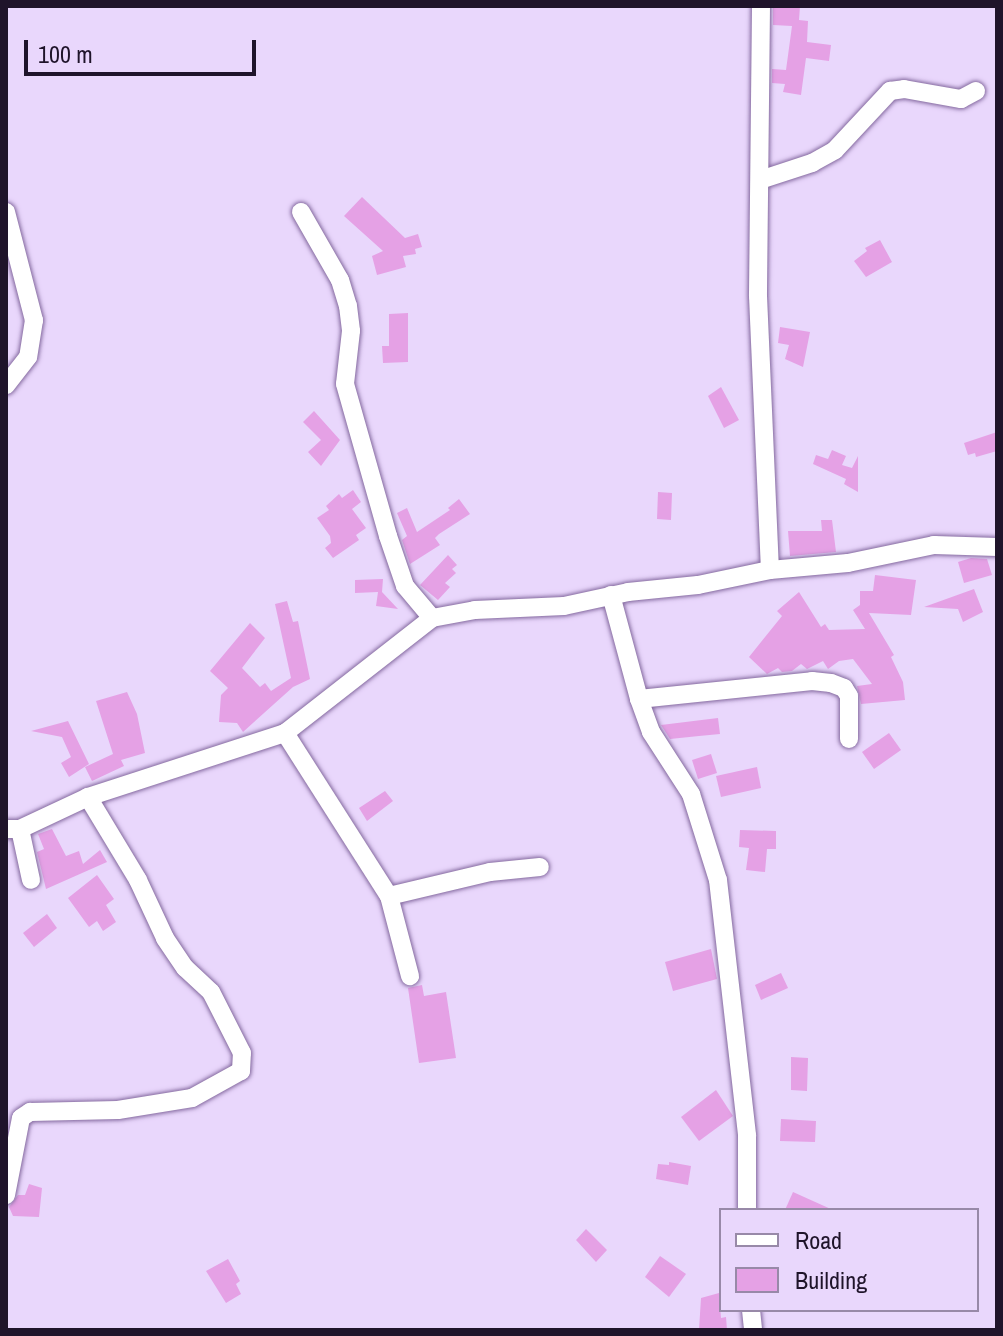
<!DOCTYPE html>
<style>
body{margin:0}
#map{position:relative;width:1003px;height:1336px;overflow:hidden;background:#e9d7fc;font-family:"Archivo Narrow",sans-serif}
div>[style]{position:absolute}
.building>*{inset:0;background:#e5a1e5}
.roads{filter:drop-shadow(0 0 2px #84699f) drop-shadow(0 0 2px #84699f)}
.minor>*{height:18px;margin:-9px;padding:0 9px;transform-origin:9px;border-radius:9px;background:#fff}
span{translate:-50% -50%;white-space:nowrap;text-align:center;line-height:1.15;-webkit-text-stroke:6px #e9d7fc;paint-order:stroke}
.frame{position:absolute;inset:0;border:8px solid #1f142a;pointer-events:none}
.legend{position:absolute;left:719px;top:1208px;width:260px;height:104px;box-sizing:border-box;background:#e9d7fc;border:2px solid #9889a8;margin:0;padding:10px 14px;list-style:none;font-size:24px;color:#1f142a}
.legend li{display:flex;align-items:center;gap:16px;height:40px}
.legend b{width:40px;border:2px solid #9889a8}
.scale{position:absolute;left:24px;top:40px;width:232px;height:36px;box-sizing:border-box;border:4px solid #1f142a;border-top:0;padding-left:10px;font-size:24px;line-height:28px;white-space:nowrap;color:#1f142a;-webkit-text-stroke:6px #e9d7fc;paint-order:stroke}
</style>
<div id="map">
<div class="building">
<i style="clip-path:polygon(773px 6px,800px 6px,799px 20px,808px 21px,807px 42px,831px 45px,829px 61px,806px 58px,801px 95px,783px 92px,785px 84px,772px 83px,772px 69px,786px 70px,792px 26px,773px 25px)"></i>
<i style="clip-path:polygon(362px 197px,405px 238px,418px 234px,422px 247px,415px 249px,416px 254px,403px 256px,406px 267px,377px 275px,372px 256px,383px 251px,344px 216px)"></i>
<i style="clip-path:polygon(880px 240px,892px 262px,866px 277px,854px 261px,867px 251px,865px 248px)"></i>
<i style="clip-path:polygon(408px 313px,408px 362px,383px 363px,382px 346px,389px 346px,389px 314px)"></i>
<i style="clip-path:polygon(780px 327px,810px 332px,803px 367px,785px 359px,789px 345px,778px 343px)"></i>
<i style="clip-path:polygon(721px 387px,739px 420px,724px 428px,708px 396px)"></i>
<i style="clip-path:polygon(314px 411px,340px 440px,321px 466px,308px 452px,321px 440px,303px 422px)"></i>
<i style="clip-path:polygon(997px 432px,997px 451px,976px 457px,975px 453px,968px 455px,964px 443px)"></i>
<i style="clip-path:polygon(832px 450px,846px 456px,842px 465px,852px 468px,858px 456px,858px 492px,844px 484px,846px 479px,813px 464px,816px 455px,828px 459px)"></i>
<i style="clip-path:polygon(353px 490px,361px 502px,352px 509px,366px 528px,356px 535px,359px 540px,333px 558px,325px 548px,331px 543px,330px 536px,317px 518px,329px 510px,326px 506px,339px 494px,342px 498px)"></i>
<i style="clip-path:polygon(658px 492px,672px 493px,671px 520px,657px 519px)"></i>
<i style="clip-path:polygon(459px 499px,470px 514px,439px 534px,435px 538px,440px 545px,410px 564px,402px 540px,407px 536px,397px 513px,407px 508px,417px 532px,450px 510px,448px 508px)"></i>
<i style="clip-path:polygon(821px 520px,832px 520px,836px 552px,790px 556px,788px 531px,822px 531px)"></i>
<i style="clip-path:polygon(448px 555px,457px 565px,452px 569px,456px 573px,445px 583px,450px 587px,438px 600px,420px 585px)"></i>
<i style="clip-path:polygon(971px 558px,987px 559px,992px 575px,964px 583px,958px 562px)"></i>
<i style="clip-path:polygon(875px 575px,916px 580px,911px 615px,869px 613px,894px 655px,891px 657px,903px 682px,905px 700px,861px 704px,857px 686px,872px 684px,853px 659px,839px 661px,828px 669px,823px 661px,807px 669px,801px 664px,792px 671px,782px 672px,778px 668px,767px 674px,749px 657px,782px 616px,777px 611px,799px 592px,821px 627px,825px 624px,829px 630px,865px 629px,853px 610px,860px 605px,860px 591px,873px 591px)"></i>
<i style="clip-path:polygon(383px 579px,382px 592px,398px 609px,376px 606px,378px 592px,355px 593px,355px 580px)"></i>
<i style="clip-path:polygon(974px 589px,983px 612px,963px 622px,958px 609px,924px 607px)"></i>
<i style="clip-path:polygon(287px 601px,293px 622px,298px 621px,310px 679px,293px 687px,243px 732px,237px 723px,219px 722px,221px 695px,228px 688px,210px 671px,250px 623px,265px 638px,242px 668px,260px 687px,265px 683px,271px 691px,291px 678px,275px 604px)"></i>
<i style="clip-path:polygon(127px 692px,137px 714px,145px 753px,121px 760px,124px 766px,92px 781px,85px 767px,113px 754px,96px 701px)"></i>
<i style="clip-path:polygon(718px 718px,720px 734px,699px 736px,670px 739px,661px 725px)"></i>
<i style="clip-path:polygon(68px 721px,89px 764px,69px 777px,61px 763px,71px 757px,62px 737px,31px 731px)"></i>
<i style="clip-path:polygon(889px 733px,901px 750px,874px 769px,862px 752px)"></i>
<i style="clip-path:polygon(711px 754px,717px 773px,698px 779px,692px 760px)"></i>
<i style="clip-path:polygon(757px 767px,761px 788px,721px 797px,716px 776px)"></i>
<i style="clip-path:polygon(385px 791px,393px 801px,367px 821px,359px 808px)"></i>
<i style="clip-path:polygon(52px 829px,66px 856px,79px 851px,83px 864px,100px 850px,107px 862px,46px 889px,37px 852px,44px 849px,38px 834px)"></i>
<i style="clip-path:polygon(740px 830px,776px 831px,776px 849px,767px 849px,765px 872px,746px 870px,749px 848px,739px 847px)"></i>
<i style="clip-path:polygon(97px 875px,114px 899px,106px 905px,116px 922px,103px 931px,97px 921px,89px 927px,68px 898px)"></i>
<i style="clip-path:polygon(47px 914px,57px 928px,34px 947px,23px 933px)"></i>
<i style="clip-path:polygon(711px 949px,717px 979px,673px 991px,665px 962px)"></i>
<i style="clip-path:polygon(781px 973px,788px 988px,761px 1000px,755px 985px)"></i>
<i style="clip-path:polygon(422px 985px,424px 996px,446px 992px,456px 1058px,419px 1063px,408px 988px)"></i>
<i style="clip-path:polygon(791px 1057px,808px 1058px,807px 1091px,791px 1090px)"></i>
<i style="clip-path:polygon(716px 1090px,733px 1116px,699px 1141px,681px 1117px)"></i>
<i style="clip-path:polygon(781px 1119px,816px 1121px,815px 1142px,780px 1141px)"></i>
<i style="clip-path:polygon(669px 1162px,691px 1166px,688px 1185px,656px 1179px,658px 1164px,669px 1165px)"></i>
<i style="clip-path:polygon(29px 1184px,42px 1188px,39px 1217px,13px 1216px,9px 1207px,18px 1195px,25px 1195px)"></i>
<i style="clip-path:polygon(793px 1192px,833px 1210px,785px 1210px)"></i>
<i style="clip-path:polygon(586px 1229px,607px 1250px,596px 1262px,576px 1240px)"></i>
<i style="clip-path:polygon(660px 1256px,686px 1274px,669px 1297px,645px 1277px)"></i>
<i style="clip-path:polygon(228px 1259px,240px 1281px,236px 1284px,241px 1294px,226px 1303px,206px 1271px)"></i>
<i style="clip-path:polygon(719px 1293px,721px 1318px,726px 1317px,727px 1330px,699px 1330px,701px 1298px)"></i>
</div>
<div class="roads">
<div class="minor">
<i style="left:761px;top:6px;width:290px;rotate:90.6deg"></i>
<i style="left:758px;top:296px;width:274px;rotate:87.5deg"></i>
<i style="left:760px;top:180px;width:55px;rotate:-18.1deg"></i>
<i style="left:812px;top:163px;width:26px;rotate:-29deg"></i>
<i style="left:835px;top:150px;width:81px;rotate:-47deg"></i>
<i style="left:890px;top:91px;width:14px;rotate:-8deg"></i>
<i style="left:904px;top:89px;width:58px;rotate:10deg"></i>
<i style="left:961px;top:99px;width:17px;rotate:-28deg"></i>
<i style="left:6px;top:212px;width:112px;rotate:75.5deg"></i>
<i style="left:34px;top:320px;width:37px;rotate:99deg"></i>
<i style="left:28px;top:357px;width:36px;rotate:128deg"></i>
<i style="left:301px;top:212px;width:78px;rotate:60.2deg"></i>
<i style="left:340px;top:280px;width:27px;rotate:73deg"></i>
<i style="left:348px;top:306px;width:25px;rotate:83deg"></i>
<i style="left:351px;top:331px;width:53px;rotate:96.5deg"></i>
<i style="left:345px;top:384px;width:158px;rotate:74.2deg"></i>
<i style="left:388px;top:536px;width:53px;rotate:71.2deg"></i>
<i style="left:405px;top:586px;width:42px;rotate:49.8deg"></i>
<i style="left:611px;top:595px;width:108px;rotate:74.9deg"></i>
<i style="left:639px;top:699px;width:35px;rotate:70deg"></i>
<i style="left:651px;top:732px;width:74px;rotate:57.2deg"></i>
<i style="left:691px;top:794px;width:90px;rotate:72.6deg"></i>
<i style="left:718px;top:880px;width:258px;rotate:83.5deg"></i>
<i style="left:747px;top:1136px;width:74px;rotate:90deg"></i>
<i style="left:639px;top:699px;width:174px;rotate:-5.9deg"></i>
<i style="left:812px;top:681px;width:19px;rotate:6deg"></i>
<i style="left:831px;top:683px;width:14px;rotate:21deg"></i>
<i style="left:844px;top:688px;width:9px;rotate:58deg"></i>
<i style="left:849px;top:696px;width:43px;rotate:90deg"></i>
<i style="left:285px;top:733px;width:193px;rotate:57.5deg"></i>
<i style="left:389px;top:896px;width:83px;rotate:75.3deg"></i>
<i style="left:6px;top:829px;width:14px"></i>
<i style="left:20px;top:829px;width:75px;rotate:-25.2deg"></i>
<i style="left:88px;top:797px;width:207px;rotate:-18deg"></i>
<i style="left:285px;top:733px;width:187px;rotate:-38deg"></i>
<i style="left:432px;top:618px;width:44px;rotate:-10.5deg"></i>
<i style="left:475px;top:610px;width:89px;rotate:-2.6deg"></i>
<i style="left:564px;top:606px;width:66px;rotate:-12.3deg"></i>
<i style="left:628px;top:592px;width:70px;rotate:-5.7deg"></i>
<i style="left:698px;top:585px;width:74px;rotate:-11.8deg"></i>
<i style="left:770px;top:570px;width:78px;rotate:-5.1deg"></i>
<i style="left:848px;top:563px;width:88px;rotate:-11.8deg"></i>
<i style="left:934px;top:545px;width:63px;rotate:1.8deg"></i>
<i style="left:20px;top:829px;width:52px;rotate:77.8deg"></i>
<i style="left:389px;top:896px;width:104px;rotate:-13.4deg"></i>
<i style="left:490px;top:872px;width:50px;rotate:-5.7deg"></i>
<i style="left:6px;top:1195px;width:78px;rotate:-79deg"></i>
<i style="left:21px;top:1118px;width:11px;rotate:-34deg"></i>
<i style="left:30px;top:1112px;width:88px;rotate:-1.3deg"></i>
<i style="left:118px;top:1110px;width:75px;rotate:-9.2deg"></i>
<i style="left:192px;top:1098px;width:56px;rotate:-28.9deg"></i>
<i style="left:241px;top:1071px;width:18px;rotate:-87deg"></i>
<i style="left:242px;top:1053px;width:68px;rotate:-116.9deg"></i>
<i style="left:211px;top:992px;width:35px;rotate:-137deg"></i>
<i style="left:185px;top:968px;width:36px;rotate:-124deg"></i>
<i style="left:165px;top:938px;width:64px;rotate:-115deg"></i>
<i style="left:138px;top:880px;width:97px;rotate:-121.1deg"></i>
<i style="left:751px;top:1310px;width:20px;rotate:84deg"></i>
</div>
</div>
<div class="frame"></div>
<ul class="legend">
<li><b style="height:10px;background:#fff"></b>Road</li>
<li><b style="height:22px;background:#e5a1e5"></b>Building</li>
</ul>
<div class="scale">100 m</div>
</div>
